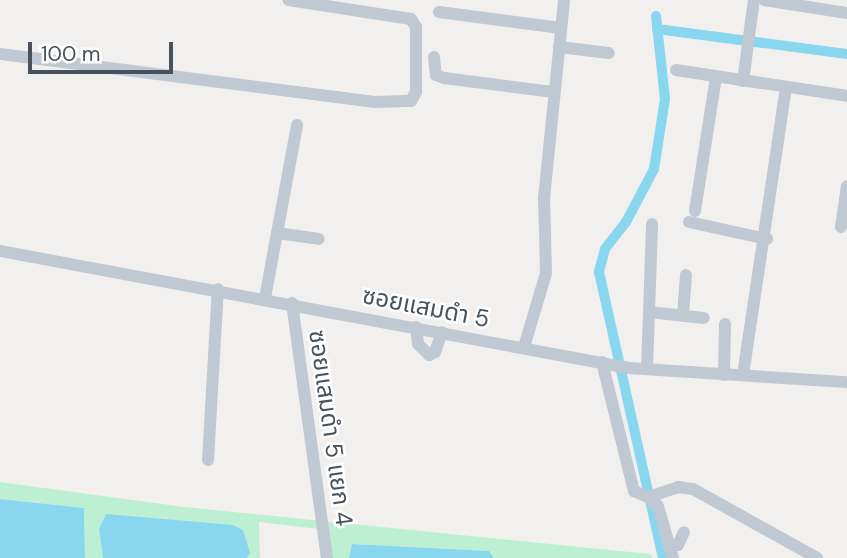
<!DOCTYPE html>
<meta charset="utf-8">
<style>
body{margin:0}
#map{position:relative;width:847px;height:558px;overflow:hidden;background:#f2efef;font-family:"DM Sans","Noto Sans Thai",sans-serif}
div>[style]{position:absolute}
.green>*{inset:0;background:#bdf0d2}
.water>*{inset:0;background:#89d7ee}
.canal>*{height:10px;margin:-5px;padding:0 5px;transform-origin:5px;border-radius:5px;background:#89d7ee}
.minor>*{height:12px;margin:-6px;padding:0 6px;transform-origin:6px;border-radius:6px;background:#c0c9d2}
span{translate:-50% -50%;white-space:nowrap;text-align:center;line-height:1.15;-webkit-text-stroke:5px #fff;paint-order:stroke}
.street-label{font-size:24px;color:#47525d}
.scale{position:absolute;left:28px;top:42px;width:145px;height:32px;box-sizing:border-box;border:4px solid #47525d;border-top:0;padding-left:9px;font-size:21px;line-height:24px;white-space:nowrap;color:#47525d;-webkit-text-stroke:5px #fff;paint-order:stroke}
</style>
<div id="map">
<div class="green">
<i style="clip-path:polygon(0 482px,184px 507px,650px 554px,653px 558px,494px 558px,489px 551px,353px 544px,349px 558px,321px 558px,319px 529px,259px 522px,260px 558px,247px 558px,243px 530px,99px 529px,103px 558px,85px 558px,84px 508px,0 499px)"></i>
</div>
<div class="water">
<i style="clip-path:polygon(0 499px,84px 508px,85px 558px,0 558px)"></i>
<i style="clip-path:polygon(106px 514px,233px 525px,243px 530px,250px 553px,247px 558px,103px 558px,99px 529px)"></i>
<i style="clip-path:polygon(352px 544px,489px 551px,494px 558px,349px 558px)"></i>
</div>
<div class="canal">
<i style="left:656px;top:16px;width:83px;rotate:83.8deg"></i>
<i style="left:665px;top:99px;width:71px;rotate:98.9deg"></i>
<i style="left:654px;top:169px;width:60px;rotate:117.8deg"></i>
<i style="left:626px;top:222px;width:34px;rotate:128deg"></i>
<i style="left:605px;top:249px;width:24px;rotate:105deg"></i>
<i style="left:599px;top:272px;width:293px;rotate:77.4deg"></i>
<i style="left:657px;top:29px;width:192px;rotate:7.5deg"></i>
</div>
<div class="minor">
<i style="left:764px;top:0;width:84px;rotate:8.9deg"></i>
<i style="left:439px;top:12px;width:123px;rotate:7.5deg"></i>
<i style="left:559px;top:47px;width:50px;rotate:6.8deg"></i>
<i style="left:0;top:54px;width:378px;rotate:7.3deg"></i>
<i style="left:375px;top:102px;width:36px;rotate:-2deg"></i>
<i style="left:411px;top:101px;width:10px;rotate:-61deg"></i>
<i style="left:416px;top:92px;width:65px;rotate:-90deg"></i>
<i style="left:416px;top:27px;width:9px;rotate:-122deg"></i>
<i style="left:411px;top:19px;width:124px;rotate:-171.2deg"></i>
<i style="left:434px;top:57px;width:18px;rotate:84deg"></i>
<i style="left:436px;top:75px;width:9px;rotate:21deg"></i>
<i style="left:444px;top:78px;width:111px;rotate:7.3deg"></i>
<i style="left:676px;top:70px;width:173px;rotate:8.6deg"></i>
<i style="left:743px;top:81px;width:82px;rotate:-82.3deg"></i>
<i style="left:695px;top:211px;width:136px;rotate:-81.1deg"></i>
<i style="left:689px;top:222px;width:80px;rotate:12.3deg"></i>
<i style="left:841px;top:227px;width:41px;rotate:-81.7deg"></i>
<i style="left:277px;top:233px;width:42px;rotate:8.1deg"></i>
<i style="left:0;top:251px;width:639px;rotate:10.55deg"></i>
<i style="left:628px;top:368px;width:219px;rotate:3.7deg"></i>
<i style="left:265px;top:298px;width:176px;rotate:-79.5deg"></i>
<i style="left:292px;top:303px;width:257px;rotate:82.2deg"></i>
<i style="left:649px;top:312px;width:55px;rotate:6.2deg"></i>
<i style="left:683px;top:315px;width:40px;rotate:-85.7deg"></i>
<i style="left:416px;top:327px;width:17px;rotate:83deg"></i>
<i style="left:418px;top:344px;width:16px;rotate:45deg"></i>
<i style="left:429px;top:355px;width:7px;rotate:-27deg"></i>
<i style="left:435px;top:352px;width:21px;rotate:-71deg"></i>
<i style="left:524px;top:347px;width:77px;rotate:-73.4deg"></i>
<i style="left:546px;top:273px;width:75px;rotate:-91.5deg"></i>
<i style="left:544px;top:198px;width:199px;rotate:-84.2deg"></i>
<i style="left:602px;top:362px;width:133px;rotate:76.1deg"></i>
<i style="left:634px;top:491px;width:15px;rotate:23deg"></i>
<i style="left:648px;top:497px;width:32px;rotate:-18deg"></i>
<i style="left:678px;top:487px;width:15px;rotate:8deg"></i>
<i style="left:693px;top:489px;width:142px;rotate:29.1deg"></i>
<i style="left:647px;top:369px;width:145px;rotate:-88deg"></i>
<i style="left:724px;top:375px;width:51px;rotate:-88.9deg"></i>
<i style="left:743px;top:375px;width:290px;rotate:-81.5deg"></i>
<i style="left:208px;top:460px;width:171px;rotate:-86.7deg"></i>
<i style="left:648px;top:497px;width:13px;rotate:42deg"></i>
<i style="left:658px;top:506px;width:54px;rotate:73.9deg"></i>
<i style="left:669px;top:547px;width:9px;rotate:-13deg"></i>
<i style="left:678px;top:545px;width:14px;rotate:-65deg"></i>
</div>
<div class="street-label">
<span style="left:426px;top:307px;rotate:11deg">ซอยแสมดำ 5</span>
<span style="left:331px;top:428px;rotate:82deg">ซอยแสมดำ 5 แยก 4</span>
</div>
<div class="scale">100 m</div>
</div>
